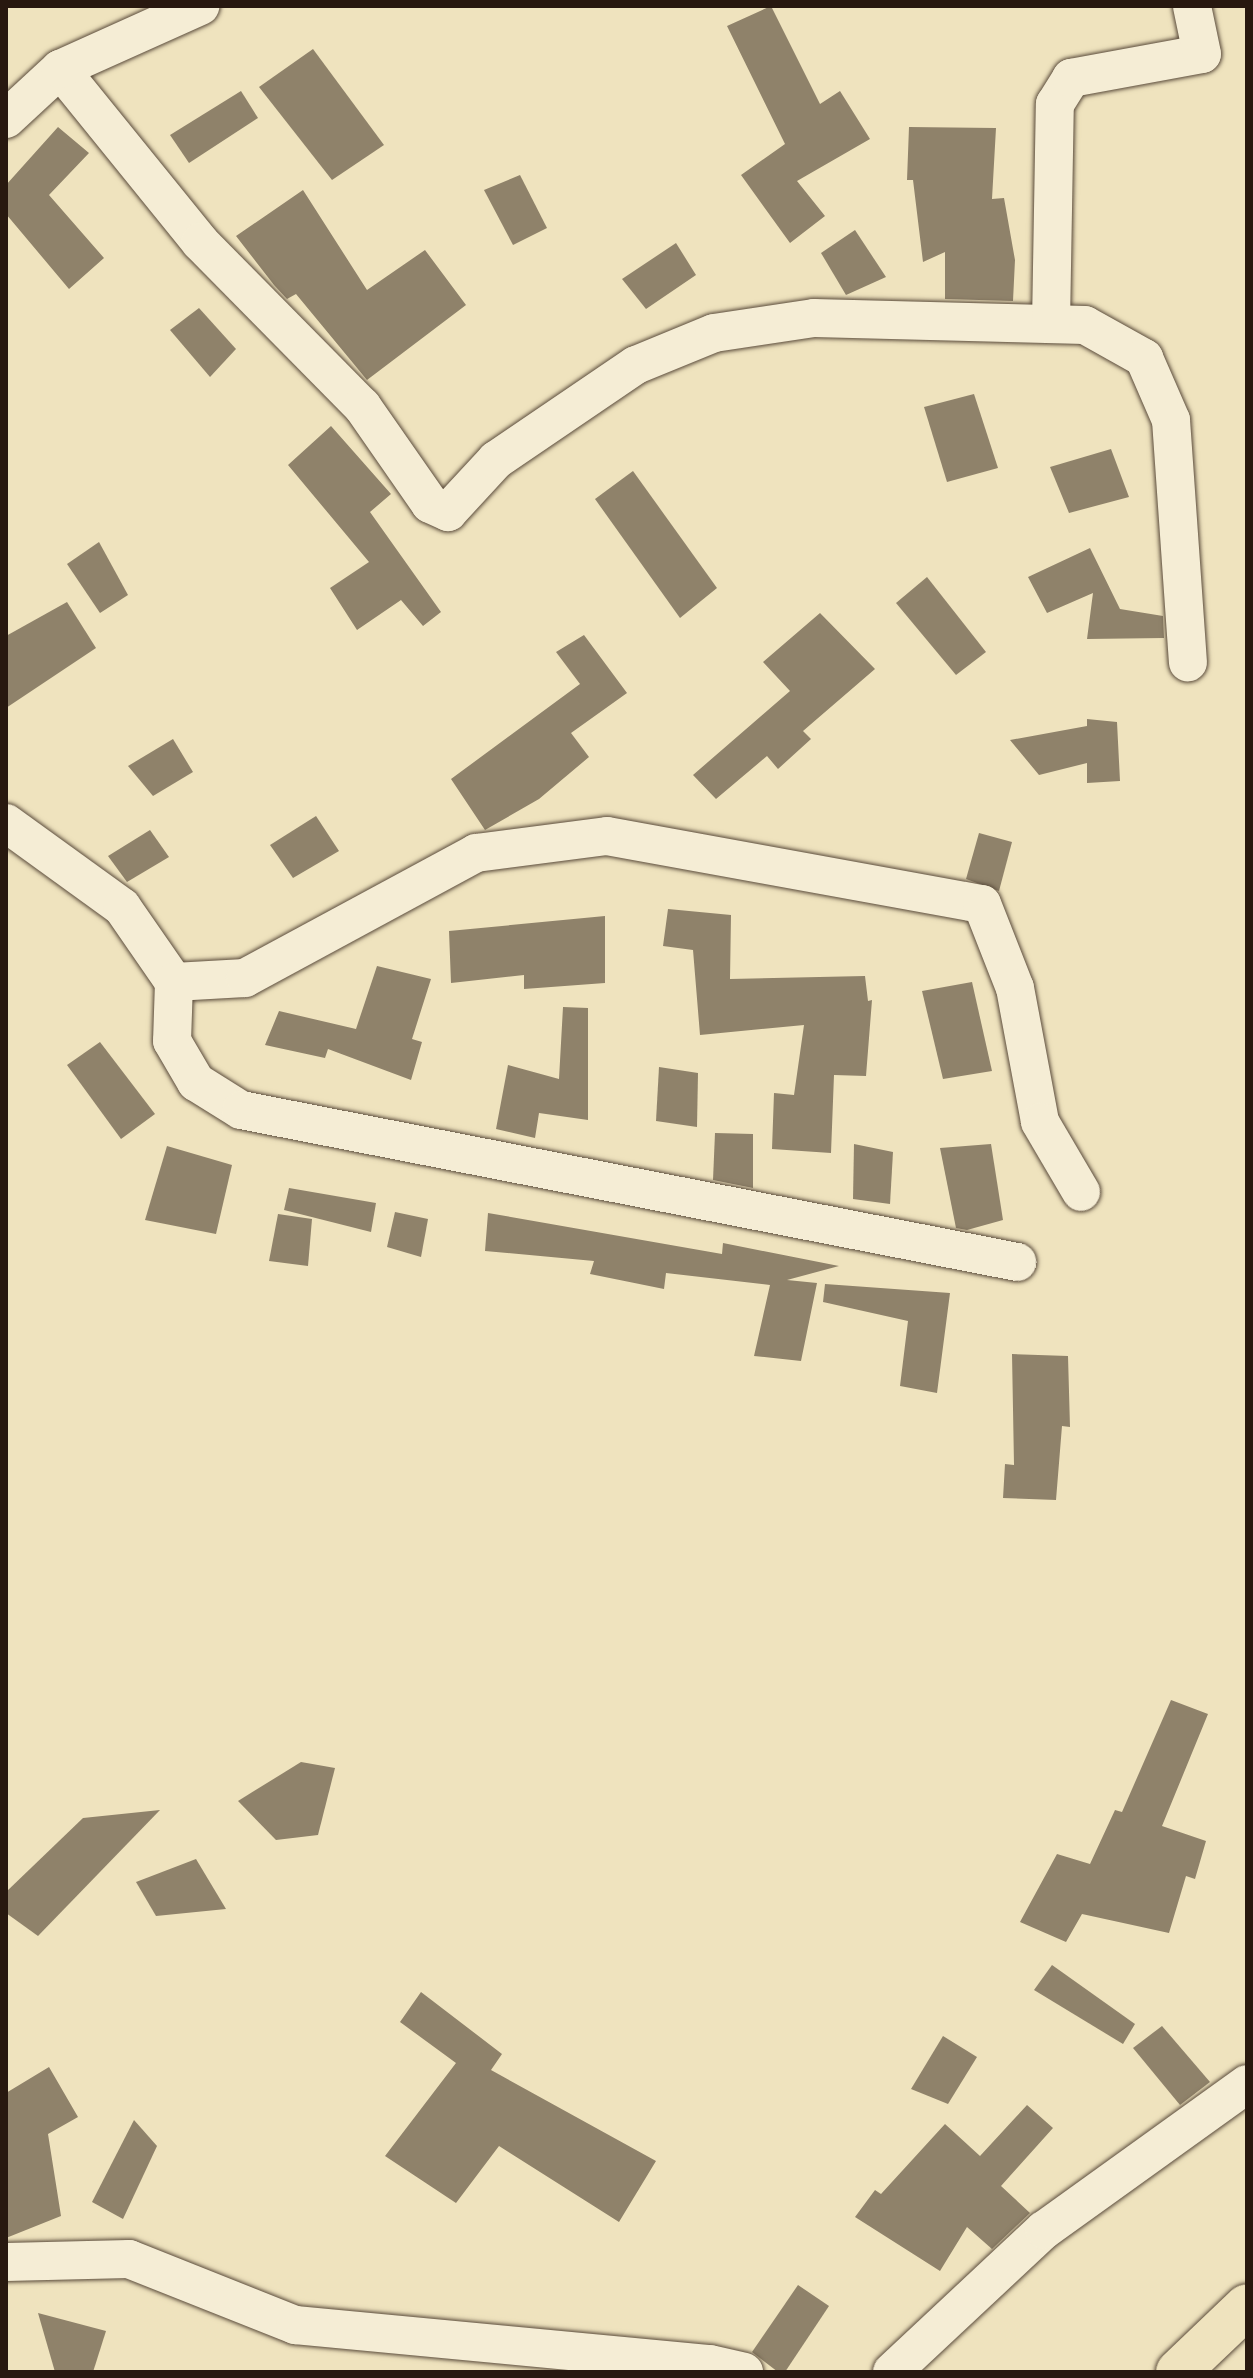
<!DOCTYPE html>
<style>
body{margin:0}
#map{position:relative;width:1253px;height:2378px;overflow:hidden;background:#efe3be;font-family:"IM FELL Great Primer",serif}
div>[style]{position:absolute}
.building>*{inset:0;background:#8f826a}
.roads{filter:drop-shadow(0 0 2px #5a4b3b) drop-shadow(0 0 2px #5a4b3b)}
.minor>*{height:38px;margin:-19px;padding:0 19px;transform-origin:19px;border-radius:19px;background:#f5edd5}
.highway>*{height:44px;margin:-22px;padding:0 22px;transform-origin:22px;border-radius:22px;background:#efe3be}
span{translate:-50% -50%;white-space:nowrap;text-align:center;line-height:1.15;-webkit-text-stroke:6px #f5edd5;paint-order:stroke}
.frame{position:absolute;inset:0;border:8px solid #28180f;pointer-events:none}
</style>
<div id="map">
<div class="building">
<i style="clip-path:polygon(771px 6px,820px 104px,840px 91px,870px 139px,797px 181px,825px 216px,790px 243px,741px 175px,785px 144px,727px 26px)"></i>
<i style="clip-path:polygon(313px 49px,384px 145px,332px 180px,259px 87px)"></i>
<i style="clip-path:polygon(241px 91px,258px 118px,189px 163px,170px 135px)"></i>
<i style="clip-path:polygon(58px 127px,89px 153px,49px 195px,104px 258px,69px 289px,6px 214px,6px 185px)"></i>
<i style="clip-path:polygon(909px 127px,996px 128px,992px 199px,1004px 198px,1015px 260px,1013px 301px,945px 299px,945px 252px,923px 262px,913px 180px,907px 180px)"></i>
<i style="clip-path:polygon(520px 175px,547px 228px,513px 245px,484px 190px)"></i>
<i style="clip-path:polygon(303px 190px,367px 290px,425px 250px,466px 305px,367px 380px,296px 294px,287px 299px,274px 285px,236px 236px)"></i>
<i style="clip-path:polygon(855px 230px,886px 277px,846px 295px,821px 253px)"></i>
<i style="clip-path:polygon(676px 243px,696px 275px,646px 309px,622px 279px)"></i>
<i style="clip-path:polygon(199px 308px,236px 349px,210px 377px,170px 330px)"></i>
<i style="clip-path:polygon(974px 394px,998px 468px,947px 482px,924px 407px)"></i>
<i style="clip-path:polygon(331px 426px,391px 494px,370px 512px,441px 612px,423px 626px,401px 600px,357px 630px,330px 588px,369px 562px,288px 465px)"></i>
<i style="clip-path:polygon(1111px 449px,1129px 497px,1069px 513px,1050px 467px)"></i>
<i style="clip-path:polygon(633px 471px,717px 588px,680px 618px,595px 499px)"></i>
<i style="clip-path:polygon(99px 542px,128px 595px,100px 613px,67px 564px)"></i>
<i style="clip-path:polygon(1090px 548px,1120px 609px,1163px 616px,1164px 638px,1087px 639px,1093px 593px,1047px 613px,1028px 577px)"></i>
<i style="clip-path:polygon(927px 577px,986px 652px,956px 675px,896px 603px)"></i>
<i style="clip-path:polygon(67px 602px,96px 648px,6px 708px,6px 636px)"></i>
<i style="clip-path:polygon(820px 613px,875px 669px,803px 731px,811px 739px,778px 769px,767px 756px,716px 799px,693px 775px,790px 691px,763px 662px)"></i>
<i style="clip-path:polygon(584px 635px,627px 693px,571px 733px,589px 757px,539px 799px,485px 830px,451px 779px,580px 684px,556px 652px)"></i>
<i style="clip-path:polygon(1087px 719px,1117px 722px,1120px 781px,1087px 783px,1087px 763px,1039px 775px,1010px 740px,1087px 726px)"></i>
<i style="clip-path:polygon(173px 739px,193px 772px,153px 796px,128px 766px)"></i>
<i style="clip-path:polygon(316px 816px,339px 851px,293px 878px,270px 845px)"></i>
<i style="clip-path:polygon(150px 830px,169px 857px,127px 882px,108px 856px)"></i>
<i style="clip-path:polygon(979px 833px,1012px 842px,999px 891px,966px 879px)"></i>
<i style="clip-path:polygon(668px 909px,731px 915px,730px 979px,865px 976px,868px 1001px,872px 1000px,866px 1076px,834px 1075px,831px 1153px,772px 1149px,774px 1093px,794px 1095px,804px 1025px,700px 1035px,693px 950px,663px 946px)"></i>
<i style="clip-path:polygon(605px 916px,605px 983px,524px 989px,524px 975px,451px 983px,449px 931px)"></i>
<i style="clip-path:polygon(377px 966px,431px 979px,412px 1039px,422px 1042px,411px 1080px,328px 1049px,325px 1058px,265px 1045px,279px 1011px,356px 1029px)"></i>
<i style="clip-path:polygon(972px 982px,992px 1071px,943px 1079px,922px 991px)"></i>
<i style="clip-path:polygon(563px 1007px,588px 1008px,588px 1120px,539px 1113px,535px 1138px,496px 1129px,508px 1065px,559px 1079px)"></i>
<i style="clip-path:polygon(100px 1042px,155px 1114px,121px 1139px,67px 1065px)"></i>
<i style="clip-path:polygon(659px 1067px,698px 1073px,697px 1127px,656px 1121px)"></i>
<i style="clip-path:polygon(715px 1133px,753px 1134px,753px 1188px,713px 1180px)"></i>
<i style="clip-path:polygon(854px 1144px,893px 1152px,890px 1204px,853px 1199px)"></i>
<i style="clip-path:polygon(991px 1144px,1003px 1220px,967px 1230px,956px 1228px,940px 1148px)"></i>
<i style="clip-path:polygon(167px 1146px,232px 1165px,216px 1234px,145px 1220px)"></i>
<i style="clip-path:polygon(289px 1188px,376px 1203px,371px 1232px,284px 1210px)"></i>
<i style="clip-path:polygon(395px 1212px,428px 1219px,421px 1257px,387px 1247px)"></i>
<i style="clip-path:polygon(488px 1213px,722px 1254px,723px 1243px,839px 1266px,787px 1280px,817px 1283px,801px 1361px,754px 1356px,770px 1285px,666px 1273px,664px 1289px,590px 1274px,594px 1261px,485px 1251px)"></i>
<i style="clip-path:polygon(278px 1214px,312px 1219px,308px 1266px,269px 1261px)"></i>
<i style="clip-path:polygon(825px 1284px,950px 1293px,937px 1393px,900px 1386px,908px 1321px,823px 1302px)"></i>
<i style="clip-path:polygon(1012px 1354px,1068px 1356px,1070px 1427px,1062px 1426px,1056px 1500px,1003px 1498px,1005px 1464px,1014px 1465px)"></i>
<i style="clip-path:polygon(1171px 1700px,1208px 1714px,1162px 1826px,1206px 1841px,1195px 1879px,1186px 1876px,1169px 1933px,1082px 1914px,1066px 1942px,1020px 1922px,1057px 1854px,1090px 1864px,1115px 1810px,1122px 1812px)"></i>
<i style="clip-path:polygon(301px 1762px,335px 1768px,318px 1835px,276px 1840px,238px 1801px)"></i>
<i style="clip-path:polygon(160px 1810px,38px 1936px,6px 1913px,6px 1892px,83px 1818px)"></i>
<i style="clip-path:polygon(196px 1859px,226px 1909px,156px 1916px,136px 1882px)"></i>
<i style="clip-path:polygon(1052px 1965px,1135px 2024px,1123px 2044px,1034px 1990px)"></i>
<i style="clip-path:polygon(421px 1992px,502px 2054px,491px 2070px,656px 2161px,619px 2222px,499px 2146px,456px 2203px,385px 2156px,456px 2063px,400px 2022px)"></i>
<i style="clip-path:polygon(1162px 2026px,1210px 2082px,1180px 2105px,1133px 2048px)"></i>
<i style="clip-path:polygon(943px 2036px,977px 2057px,948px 2104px,911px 2089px)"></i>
<i style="clip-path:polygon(49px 2067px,78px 2117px,48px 2134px,61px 2216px,6px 2238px,6px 2093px)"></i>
<i style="clip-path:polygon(1027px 2105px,1053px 2128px,1001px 2186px,1030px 2213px,992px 2249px,967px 2227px,940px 2271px,855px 2217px,875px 2190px,881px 2194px,945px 2124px,980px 2156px)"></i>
<i style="clip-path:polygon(134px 2120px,157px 2146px,123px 2219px,92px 2202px)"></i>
<i style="clip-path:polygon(798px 2285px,829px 2306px,785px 2372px,778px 2372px,752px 2352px)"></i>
<i style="clip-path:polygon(38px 2313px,106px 2331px,93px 2372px,55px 2372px)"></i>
</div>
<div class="roads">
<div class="minor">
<i style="left:60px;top:69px;width:223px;rotate:51deg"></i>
<i style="left:200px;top:242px;width:231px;rotate:45.4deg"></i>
<i style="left:362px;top:406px;width:119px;rotate:55.2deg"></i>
<i style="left:430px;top:504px;width:20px;rotate:24deg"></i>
<i style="left:448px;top:512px;width:71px;rotate:-47.3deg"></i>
<i style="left:496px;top:460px;width:169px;rotate:-34.2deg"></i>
<i style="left:636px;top:365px;width:84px;rotate:-22.3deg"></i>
<i style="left:714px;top:333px;width:101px;rotate:-8.5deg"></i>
<i style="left:814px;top:318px;width:271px;rotate:1.5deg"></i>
<i style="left:1085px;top:325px;width:68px;rotate:29.2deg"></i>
<i style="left:1144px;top:358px;width:68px;rotate:66.5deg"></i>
<i style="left:1171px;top:420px;width:243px;rotate:86deg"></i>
<i style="left:6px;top:119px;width:74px;rotate:-42.8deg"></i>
<i style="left:60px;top:69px;width:154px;rotate:-24.2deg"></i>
<i style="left:1051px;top:324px;width:220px;rotate:-89deg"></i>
<i style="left:1055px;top:104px;width:31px;rotate:-58deg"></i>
<i style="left:1071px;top:78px;width:133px;rotate:-10.4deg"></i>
<i style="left:1202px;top:54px;width:49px;rotate:-101.8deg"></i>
<i style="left:6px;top:823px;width:143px;rotate:35.9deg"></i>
<i style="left:122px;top:907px;width:91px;rotate:55.3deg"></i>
<i style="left:174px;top:982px;width:59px;rotate:91.9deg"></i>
<i style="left:172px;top:1041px;width:48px;rotate:59.7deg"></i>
<i style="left:196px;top:1082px;width:53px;rotate:31.9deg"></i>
<i style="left:241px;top:1110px;width:791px;rotate:11.08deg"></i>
<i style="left:174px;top:982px;width:71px;rotate:-3.2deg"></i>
<i style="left:245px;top:978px;width:263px;rotate:-28.4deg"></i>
<i style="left:476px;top:853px;width:132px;rotate:-7.4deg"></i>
<i style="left:607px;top:836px;width:381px;rotate:10.3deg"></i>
<i style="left:982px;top:904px;width:90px;rotate:68.6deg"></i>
<i style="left:1015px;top:988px;width:136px;rotate:79.4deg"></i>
<i style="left:1040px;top:1122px;width:81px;rotate:59.6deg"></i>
<i style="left:6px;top:2262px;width:123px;rotate:-1.4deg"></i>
<i style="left:129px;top:2259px;width:179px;rotate:21.7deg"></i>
<i style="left:295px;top:2325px;width:417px;rotate:5.4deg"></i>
<i style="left:710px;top:2364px;width:35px;rotate:13deg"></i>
<i style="left:892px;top:2372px;width:208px;rotate:-43.1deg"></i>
<i style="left:1044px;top:2230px;width:250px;rotate:-35.7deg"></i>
</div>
<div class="highway">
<i style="left:1178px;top:2372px;width:95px;rotate:-43.7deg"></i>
</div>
</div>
<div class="frame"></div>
</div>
